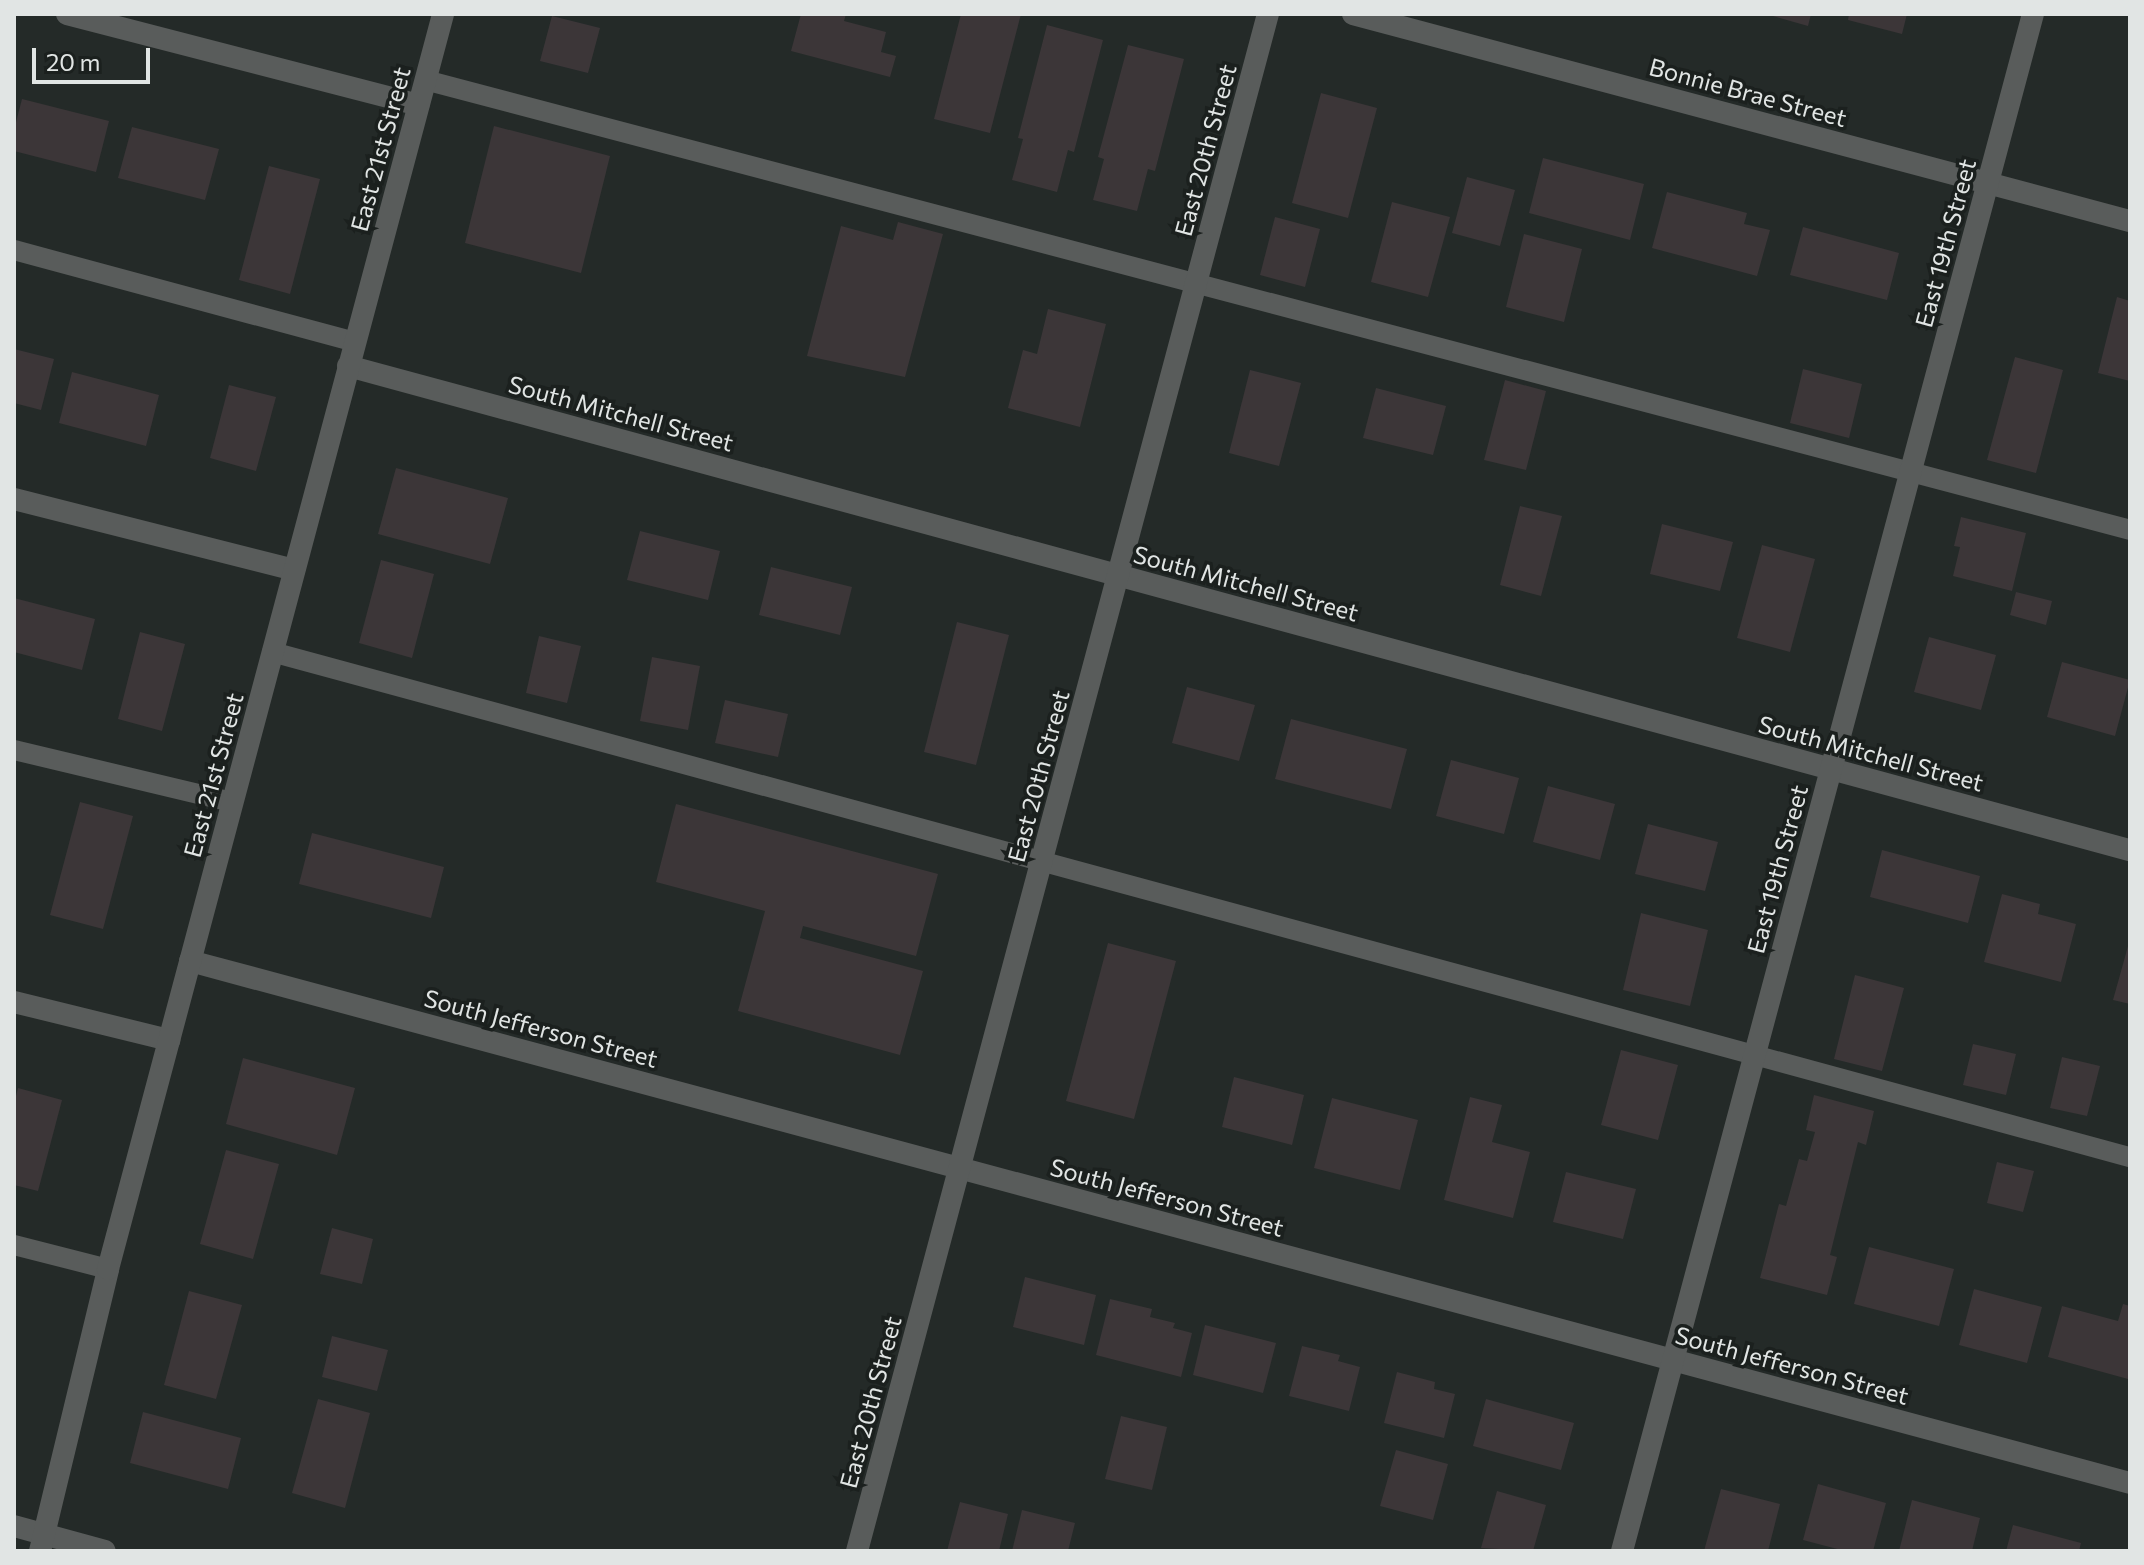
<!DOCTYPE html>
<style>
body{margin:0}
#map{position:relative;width:2144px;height:1565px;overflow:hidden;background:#242a28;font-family:Commissioner,sans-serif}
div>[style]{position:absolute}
.building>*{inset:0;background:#3c3638}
.service>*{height:20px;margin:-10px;padding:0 10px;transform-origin:10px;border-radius:10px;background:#595c5b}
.minor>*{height:22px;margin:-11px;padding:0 11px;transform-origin:11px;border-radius:11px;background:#595c5b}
.tertiary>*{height:22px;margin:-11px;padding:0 11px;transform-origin:11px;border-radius:11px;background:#595c5b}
span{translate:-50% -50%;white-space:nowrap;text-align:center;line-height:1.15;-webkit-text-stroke:7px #1b201e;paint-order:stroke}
.street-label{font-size:24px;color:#e1e5e4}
.frame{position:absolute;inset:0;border:16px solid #e1e5e4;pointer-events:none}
.scale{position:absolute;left:32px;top:48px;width:118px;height:36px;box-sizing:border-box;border:4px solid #e1e5e4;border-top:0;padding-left:10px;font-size:24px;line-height:28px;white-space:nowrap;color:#e1e5e4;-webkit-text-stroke:6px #1b201e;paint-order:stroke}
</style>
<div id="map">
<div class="building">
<i style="clip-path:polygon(801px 14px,846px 14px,844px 21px,886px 32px,881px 52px,896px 56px,890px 77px,791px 51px)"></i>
<i style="clip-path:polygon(961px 14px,1021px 14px,990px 133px,934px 119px)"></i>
<i style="clip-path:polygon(1766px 14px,1811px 14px,1808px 26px)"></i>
<i style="clip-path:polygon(1849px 14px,1907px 14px,1902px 34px,1848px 20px)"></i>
<i style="clip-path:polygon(552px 16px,600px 28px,588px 73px,540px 61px)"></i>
<i style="clip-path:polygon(1047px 25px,1103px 40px,1074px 152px,1068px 150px,1057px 192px,1012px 180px,1023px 139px,1018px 138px)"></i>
<i style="clip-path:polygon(1128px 45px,1184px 59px,1155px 171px,1148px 169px,1137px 211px,1093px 200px,1104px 159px,1098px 157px)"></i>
<i style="clip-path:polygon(1321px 93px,1377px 108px,1348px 218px,1292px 203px)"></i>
<i style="clip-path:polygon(22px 99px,109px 121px,96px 172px,14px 151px,14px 130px)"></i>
<i style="clip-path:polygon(494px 126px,610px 156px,581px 273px,465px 243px)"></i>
<i style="clip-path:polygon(132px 127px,219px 149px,205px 200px,118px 178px)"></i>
<i style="clip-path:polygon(1543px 158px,1644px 184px,1630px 240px,1529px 213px)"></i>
<i style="clip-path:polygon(269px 166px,320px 179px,290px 294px,239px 280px)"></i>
<i style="clip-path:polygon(1467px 177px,1515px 190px,1500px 246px,1452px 233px)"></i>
<i style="clip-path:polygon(1667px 192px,1747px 213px,1744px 224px,1770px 230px,1757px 276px,1652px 248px)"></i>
<i style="clip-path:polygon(1392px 202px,1450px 217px,1428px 297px,1371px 282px)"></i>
<i style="clip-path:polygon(1275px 217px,1320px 229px,1305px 287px,1260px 275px)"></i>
<i style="clip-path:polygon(898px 222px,943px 234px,905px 377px,807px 356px,841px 226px,893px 240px)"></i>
<i style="clip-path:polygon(1803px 227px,1899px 253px,1887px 300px,1790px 275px)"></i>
<i style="clip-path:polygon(1524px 234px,1582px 249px,1564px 322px,1506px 307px)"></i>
<i style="clip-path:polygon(2117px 297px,2130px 301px,2130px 381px,2098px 373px)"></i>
<i style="clip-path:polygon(1048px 309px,1106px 324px,1080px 427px,1008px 408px,1023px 350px,1037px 354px)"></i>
<i style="clip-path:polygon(14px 349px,54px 359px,41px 410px,14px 403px)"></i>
<i style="clip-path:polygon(2015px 357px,2063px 370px,2036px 473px,1987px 460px)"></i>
<i style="clip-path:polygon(1803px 369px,1862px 384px,1849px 438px,1790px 423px)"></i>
<i style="clip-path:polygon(1250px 370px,1301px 383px,1279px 466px,1229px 453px)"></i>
<i style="clip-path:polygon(72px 372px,159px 395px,146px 446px,59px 423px)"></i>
<i style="clip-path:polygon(1505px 380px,1546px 391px,1526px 470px,1484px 460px)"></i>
<i style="clip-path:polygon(229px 385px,276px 397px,256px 471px,210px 458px)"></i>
<i style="clip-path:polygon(1376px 388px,1446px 406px,1433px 455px,1363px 438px)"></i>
<i style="clip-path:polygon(396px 468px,508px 498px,490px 564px,378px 534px)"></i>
<i style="clip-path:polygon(1520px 506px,1562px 516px,1541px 596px,1500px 585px)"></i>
<i style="clip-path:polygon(1961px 517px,2026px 533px,2012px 591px,1953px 576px,1960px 547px,1954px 546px)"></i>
<i style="clip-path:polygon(1662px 524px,1733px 542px,1720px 591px,1650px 574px)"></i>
<i style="clip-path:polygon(640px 531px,720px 551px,708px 600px,627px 580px)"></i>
<i style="clip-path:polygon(1762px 545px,1815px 559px,1790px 652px,1737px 638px)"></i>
<i style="clip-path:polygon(381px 560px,434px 574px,412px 658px,359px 643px)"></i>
<i style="clip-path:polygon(771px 567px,852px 587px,840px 635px,759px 615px)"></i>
<i style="clip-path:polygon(2016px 592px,2052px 601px,2046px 625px,2010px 615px)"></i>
<i style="clip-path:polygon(14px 598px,95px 619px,82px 670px,14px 652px)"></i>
<i style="clip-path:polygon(957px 622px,1009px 635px,976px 765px,924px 752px)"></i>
<i style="clip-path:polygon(140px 632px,185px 644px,162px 731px,118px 719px)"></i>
<i style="clip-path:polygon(539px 636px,581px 646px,567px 703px,526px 693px)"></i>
<i style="clip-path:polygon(1929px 637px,1996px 655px,1981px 710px,1914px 692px)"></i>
<i style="clip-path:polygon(652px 657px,700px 666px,688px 730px,640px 721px)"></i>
<i style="clip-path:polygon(2062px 662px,2130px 680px,2115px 736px,2047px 717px)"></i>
<i style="clip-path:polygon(1187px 687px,1255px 705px,1239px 761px,1172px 743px)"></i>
<i style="clip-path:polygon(725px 700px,788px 714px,778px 757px,715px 743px)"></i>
<i style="clip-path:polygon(1291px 719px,1407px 749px,1391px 809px,1275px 779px)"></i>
<i style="clip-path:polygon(1451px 760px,1519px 778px,1504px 834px,1436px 816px)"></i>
<i style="clip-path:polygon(1548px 786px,1615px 804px,1600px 860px,1533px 842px)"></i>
<i style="clip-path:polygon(80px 802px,133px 816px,103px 929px,50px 915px)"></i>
<i style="clip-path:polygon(676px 804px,938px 874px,916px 956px,803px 926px,800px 938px,923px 971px,900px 1055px,738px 1011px,765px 911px,656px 882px)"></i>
<i style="clip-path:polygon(1648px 824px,1718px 842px,1705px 891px,1635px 874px)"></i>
<i style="clip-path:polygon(312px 833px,444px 867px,431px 918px,299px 884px)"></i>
<i style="clip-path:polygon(1882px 850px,1980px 876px,1968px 923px,1870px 897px)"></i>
<i style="clip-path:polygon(2002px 894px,2040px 904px,2038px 914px,2076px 924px,2061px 982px,1984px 962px)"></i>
<i style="clip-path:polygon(1641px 913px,1708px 930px,1690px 1006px,1623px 990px)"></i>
<i style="clip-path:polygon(2130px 939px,2130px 1004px,2113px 1000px)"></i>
<i style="clip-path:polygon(1108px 943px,1176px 961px,1134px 1119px,1066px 1101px)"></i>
<i style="clip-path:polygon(1855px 975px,1904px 988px,1882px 1071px,1834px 1059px)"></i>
<i style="clip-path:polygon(1973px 1044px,2016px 1054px,2006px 1095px,1963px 1085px)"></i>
<i style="clip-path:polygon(1621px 1050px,1678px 1065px,1658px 1140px,1601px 1125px)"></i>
<i style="clip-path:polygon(2062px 1057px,2100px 1066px,2087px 1116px,2050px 1108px)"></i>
<i style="clip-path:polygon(243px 1058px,355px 1088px,337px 1155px,226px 1124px)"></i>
<i style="clip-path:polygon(1234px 1077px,1304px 1095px,1292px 1145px,1222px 1127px)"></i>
<i style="clip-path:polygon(18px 1088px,62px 1100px,38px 1191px,14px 1185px,14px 1104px)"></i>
<i style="clip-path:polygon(1814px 1095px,1874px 1111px,1866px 1145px,1858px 1142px,1830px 1255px,1837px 1257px,1827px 1295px,1760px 1278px,1779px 1204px,1786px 1206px,1799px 1159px,1807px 1161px,1815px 1132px,1806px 1130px)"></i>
<i style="clip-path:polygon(1470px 1097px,1502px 1105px,1492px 1142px,1530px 1152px,1513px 1218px,1444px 1200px)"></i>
<i style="clip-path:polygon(1332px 1098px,1418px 1120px,1400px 1190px,1314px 1168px)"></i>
<i style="clip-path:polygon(226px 1150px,279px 1164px,253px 1259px,200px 1244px)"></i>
<i style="clip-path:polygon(1997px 1162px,2034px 1171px,2023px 1212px,1987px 1203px)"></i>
<i style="clip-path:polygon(1566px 1172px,1636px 1189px,1623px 1239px,1553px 1222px)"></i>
<i style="clip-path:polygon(332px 1228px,373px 1239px,362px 1284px,320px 1274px)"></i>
<i style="clip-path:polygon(1869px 1247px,1954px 1269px,1939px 1326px,1854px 1304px)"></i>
<i style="clip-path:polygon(1025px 1277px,1096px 1295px,1084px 1345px,1013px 1327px)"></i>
<i style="clip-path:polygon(1974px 1289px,2042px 1307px,2027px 1363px,1959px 1345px)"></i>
<i style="clip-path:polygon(189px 1291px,242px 1305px,216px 1399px,164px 1385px)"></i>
<i style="clip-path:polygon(1110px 1299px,1152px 1309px,1150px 1317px,1175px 1323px,1173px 1328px,1192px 1333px,1181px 1377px,1096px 1355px)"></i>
<i style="clip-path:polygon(2123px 1304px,2130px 1306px,2128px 1379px,2048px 1357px,2062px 1306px,2118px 1321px)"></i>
<i style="clip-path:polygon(1205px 1325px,1276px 1343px,1263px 1393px,1193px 1375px)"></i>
<i style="clip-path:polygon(332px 1336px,388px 1350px,377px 1391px,322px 1377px)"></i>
<i style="clip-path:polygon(1302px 1346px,1340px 1355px,1338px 1361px,1360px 1367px,1349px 1411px,1289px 1396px)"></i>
<i style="clip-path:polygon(1397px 1372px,1435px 1382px,1434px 1389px,1455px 1394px,1444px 1438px,1384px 1423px)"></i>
<i style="clip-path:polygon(318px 1399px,370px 1413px,345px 1508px,292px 1493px)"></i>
<i style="clip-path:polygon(1486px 1399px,1574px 1423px,1561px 1470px,1473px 1446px)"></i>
<i style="clip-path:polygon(143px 1412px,241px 1438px,228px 1489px,130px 1463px)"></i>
<i style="clip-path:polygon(1121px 1416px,1167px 1427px,1152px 1490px,1105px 1479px)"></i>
<i style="clip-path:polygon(1396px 1450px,1448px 1464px,1433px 1520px,1380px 1506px)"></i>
<i style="clip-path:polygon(1818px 1484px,1886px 1503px,1873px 1551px,1845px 1551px,1803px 1540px)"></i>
<i style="clip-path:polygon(1721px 1489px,1780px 1504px,1768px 1551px,1704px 1551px)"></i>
<i style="clip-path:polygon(1497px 1491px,1546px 1505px,1533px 1551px,1481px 1548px)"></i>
<i style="clip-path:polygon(1912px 1500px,1980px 1518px,1972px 1551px,1899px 1551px)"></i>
<i style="clip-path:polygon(960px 1502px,1008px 1514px,999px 1551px,947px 1551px)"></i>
<i style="clip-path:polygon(1022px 1510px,1075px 1523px,1068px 1551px,1012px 1551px)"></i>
<i style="clip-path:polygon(2013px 1525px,2081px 1543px,2079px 1551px,2006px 1551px)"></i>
</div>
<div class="service">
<i style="left:425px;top:80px;width:1763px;rotate:14.78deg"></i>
<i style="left:14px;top:250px;width:353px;rotate:15.1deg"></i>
<i style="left:272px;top:652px;width:1925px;rotate:15.21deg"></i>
<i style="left:14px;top:750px;width:224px;rotate:13.4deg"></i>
<i style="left:14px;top:1245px;width:97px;rotate:14.3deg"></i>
</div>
<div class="minor">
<i style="left:67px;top:14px;width:363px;rotate:14.5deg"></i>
<i style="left:1353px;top:14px;width:804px;rotate:14.92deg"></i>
<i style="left:348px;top:366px;width:1847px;rotate:15.2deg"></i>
<i style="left:14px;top:499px;width:289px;rotate:14.2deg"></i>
<i style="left:190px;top:961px;width:2009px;rotate:15.06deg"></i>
<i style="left:14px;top:1002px;width:160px;rotate:13.8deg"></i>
<i style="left:857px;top:1551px;width:1591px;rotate:-75.03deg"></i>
<i style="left:1622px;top:1551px;width:1591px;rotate:-75.03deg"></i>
</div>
<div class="tertiary">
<i style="left:14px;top:1526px;width:94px;rotate:15.4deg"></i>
<i style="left:40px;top:1551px;width:290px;rotate:-76.4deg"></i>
<i style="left:108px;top:1269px;width:1299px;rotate:-75.05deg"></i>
</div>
<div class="street-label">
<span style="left:1748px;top:92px;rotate:15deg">Bonnie Brae Street</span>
<span style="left:380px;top:149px;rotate:-75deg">East 21st Street</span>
<span style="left:1205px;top:150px;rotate:-75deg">East 20th Street</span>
<span style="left:1945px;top:243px;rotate:-75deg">East 19th Street</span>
<span style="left:621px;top:413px;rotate:15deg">South Mitchell Street</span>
<span style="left:1246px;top:583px;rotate:15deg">South Mitchell Street</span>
<span style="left:1871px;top:753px;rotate:15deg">South Mitchell Street</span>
<span style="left:213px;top:775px;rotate:-75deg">East 21st Street</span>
<span style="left:1038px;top:776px;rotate:-75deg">East 20th Street</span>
<span style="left:1777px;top:869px;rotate:-75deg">East 19th Street</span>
<span style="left:541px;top:1028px;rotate:15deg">South Jefferson Street</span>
<span style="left:1167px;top:1197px;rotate:15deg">South Jefferson Street</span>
<span style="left:1792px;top:1365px;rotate:15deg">South Jefferson Street</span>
<span style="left:870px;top:1402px;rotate:-75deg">East 20th Street</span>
</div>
<div class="frame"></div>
<div class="scale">20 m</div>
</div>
